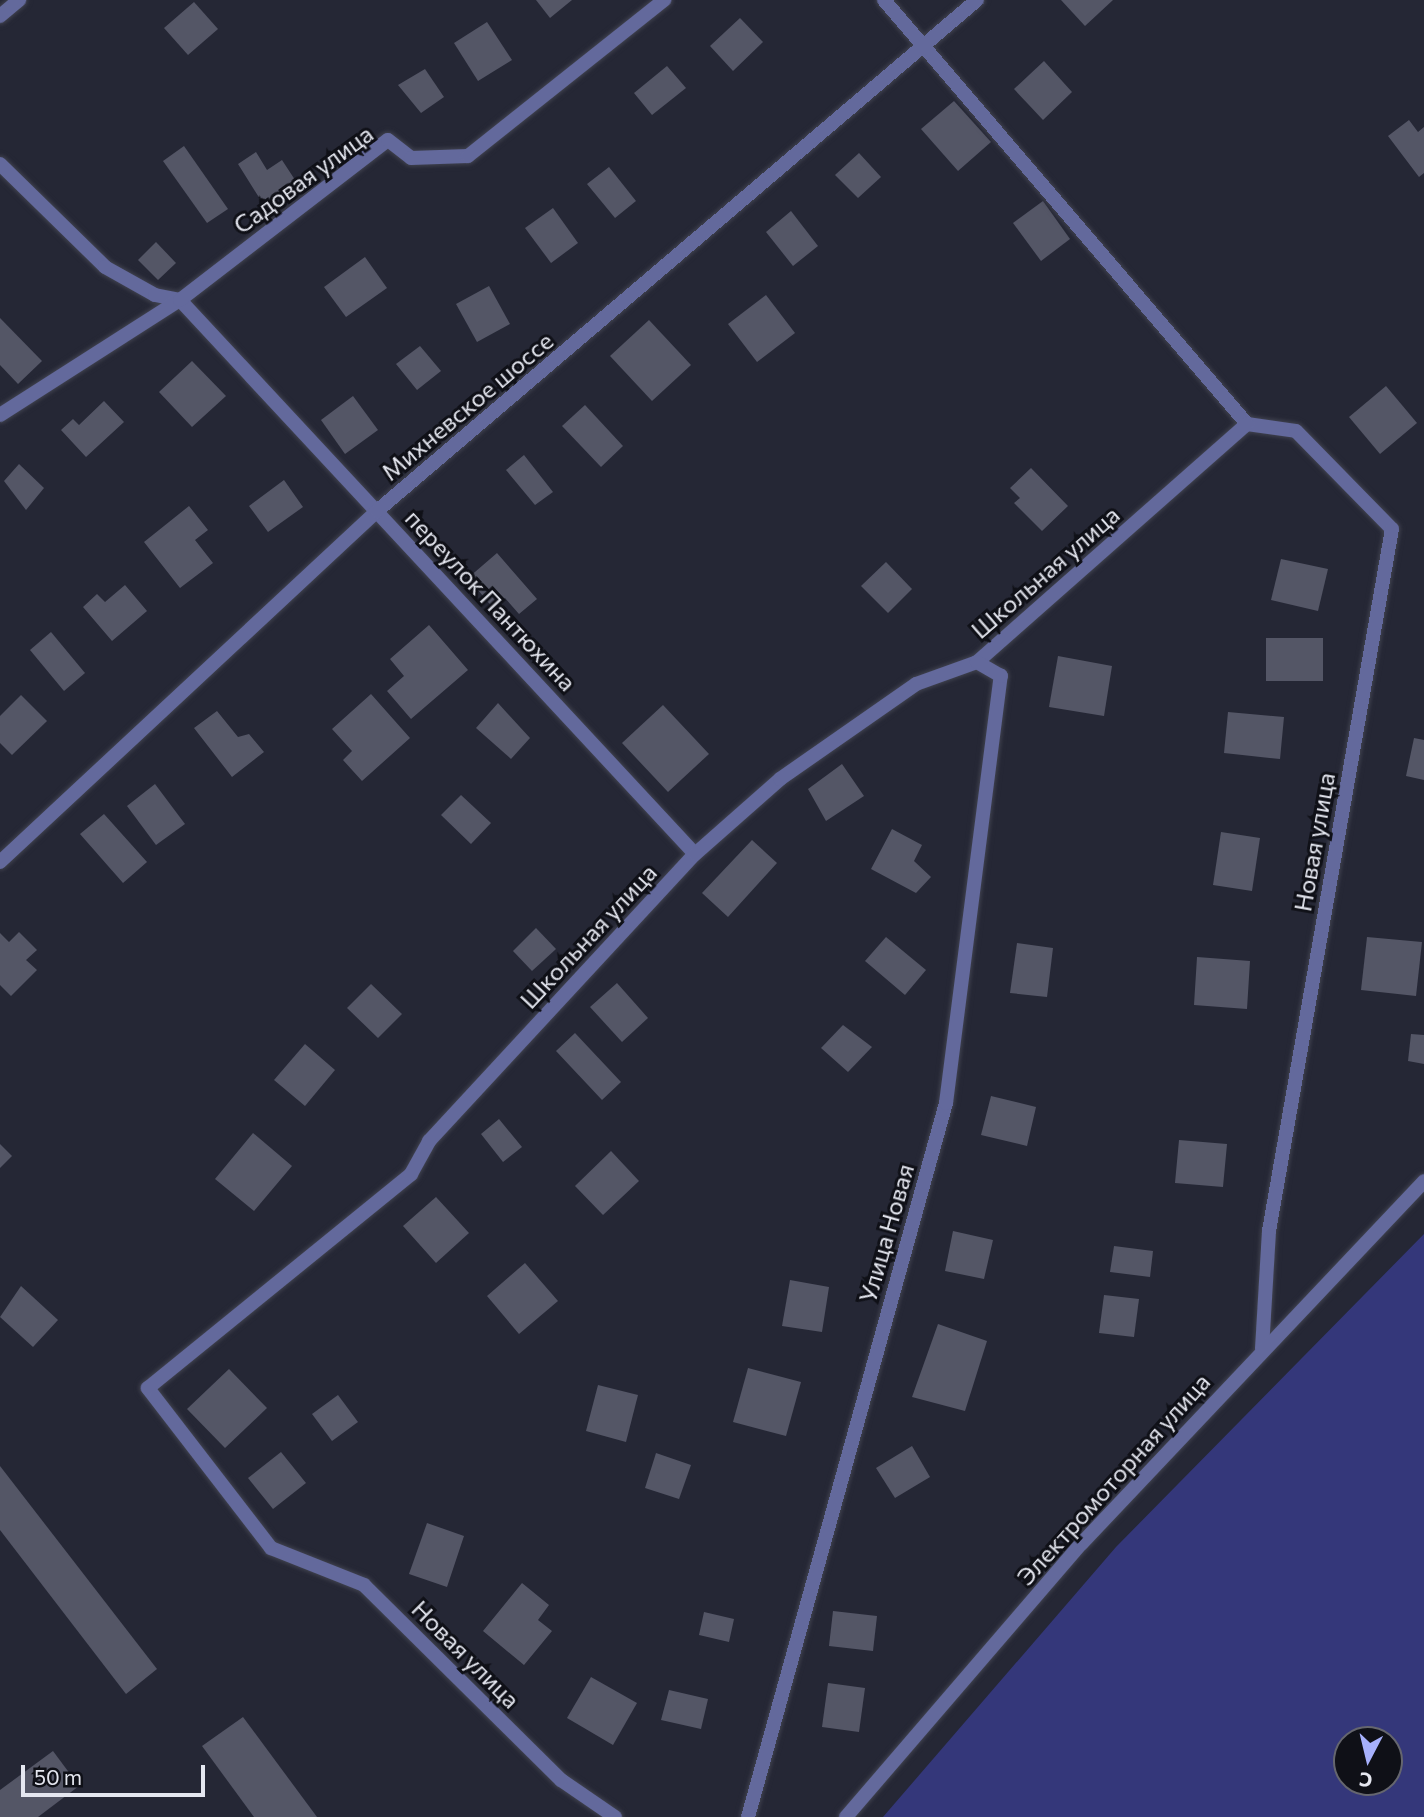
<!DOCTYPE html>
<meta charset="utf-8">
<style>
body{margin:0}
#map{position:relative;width:1424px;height:1817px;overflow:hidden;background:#252735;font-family:Commissioner,sans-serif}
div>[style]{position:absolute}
.green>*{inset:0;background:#34377a}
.building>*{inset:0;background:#545666}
.roads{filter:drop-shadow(0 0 2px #40424f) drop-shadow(0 0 2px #40424f)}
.minor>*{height:14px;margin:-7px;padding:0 7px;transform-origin:7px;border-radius:7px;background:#63699c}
.tertiary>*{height:14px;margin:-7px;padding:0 7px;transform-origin:7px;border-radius:7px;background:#63699c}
span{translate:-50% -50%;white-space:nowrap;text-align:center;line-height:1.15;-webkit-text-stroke:6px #0f1017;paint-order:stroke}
.street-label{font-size:24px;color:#e5e7f0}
.north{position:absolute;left:1333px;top:1726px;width:70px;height:70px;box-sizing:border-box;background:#0f1017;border:2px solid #65666e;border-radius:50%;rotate:187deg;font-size:19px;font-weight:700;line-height:28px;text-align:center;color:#e5e7f0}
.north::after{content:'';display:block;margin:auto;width:24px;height:32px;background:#a7b1fc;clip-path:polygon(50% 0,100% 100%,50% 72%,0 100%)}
.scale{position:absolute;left:21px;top:1765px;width:184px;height:32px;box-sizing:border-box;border:4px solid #e5e7f0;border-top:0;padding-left:9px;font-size:21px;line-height:24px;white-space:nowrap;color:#e5e7f0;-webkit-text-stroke:5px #0f1017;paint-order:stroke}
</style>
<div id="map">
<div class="green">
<i style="clip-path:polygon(evenodd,1424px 1234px,1424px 1817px,883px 1817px,1116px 1547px,1424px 1234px,1347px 1740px,1389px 1740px,1389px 1782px,1347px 1782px,1347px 1740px)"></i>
</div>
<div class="building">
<i style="clip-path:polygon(536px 0,572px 0,550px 18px)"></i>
<i style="clip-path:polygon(1061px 0,1113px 0,1085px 26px)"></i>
<i style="clip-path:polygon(194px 2px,218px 29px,188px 55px,164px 28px)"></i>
<i style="clip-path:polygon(740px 18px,763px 42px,733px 71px,710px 46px)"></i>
<i style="clip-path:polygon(487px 22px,512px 60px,478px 81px,454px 43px)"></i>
<i style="clip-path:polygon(1044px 61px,1072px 92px,1043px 120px,1014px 89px)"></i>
<i style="clip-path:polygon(667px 66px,686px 88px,652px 115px,634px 93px)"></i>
<i style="clip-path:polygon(425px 69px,444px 97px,421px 113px,398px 85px)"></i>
<i style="clip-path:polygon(954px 101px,991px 142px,958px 171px,921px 129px)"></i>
<i style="clip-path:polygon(1409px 120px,1418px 132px,1424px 127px,1424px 173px,1419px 177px,1388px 136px)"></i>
<i style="clip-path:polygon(184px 146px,228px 209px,207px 223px,163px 161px)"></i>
<i style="clip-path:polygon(256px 152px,267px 170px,282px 160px,299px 186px,265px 207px,238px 164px)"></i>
<i style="clip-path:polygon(859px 153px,881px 177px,858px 198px,835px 175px)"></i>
<i style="clip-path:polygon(609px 167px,636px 201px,615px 218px,587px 184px)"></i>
<i style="clip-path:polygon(1043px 201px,1070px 239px,1041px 261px,1013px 223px)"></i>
<i style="clip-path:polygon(553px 208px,578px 243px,551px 263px,525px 228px)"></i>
<i style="clip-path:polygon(791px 211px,818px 246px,793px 266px,766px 232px)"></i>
<i style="clip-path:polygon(156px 242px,176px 263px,158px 280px,138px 260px)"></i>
<i style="clip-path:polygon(365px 257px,387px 288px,346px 317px,324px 287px)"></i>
<i style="clip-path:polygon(489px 286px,510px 324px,477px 342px,456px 304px)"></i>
<i style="clip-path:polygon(766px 295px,795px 333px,757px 362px,728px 324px)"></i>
<i style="clip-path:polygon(0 318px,42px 361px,18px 384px,0 365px)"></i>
<i style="clip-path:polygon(649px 320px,691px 365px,652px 401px,610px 356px)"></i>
<i style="clip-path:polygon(420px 346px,441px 371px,417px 390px,396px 364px)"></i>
<i style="clip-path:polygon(192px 361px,226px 396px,192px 427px,159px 392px)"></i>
<i style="clip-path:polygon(1386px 386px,1417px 423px,1380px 454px,1349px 417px)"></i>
<i style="clip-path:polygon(353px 396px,378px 430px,345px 454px,321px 420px)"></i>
<i style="clip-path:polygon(104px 401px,124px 422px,86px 457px,61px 430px,73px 419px,79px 425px)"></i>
<i style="clip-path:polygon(585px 405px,623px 446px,601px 467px,562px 426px)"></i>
<i style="clip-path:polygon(524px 455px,553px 492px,535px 505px,506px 470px)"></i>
<i style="clip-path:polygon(19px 464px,44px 488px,26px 510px,4px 481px)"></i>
<i style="clip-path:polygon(1031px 468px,1068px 506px,1042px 531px,1014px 503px,1020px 498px,1010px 488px)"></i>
<i style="clip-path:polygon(284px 480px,303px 507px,268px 532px,249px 506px)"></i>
<i style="clip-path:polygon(189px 506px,208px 530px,195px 540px,213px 563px,180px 588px,144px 542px)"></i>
<i style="clip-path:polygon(497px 553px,537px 599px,519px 614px,505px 598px,493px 608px,468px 578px)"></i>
<i style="clip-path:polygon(1281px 559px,1328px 569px,1318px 611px,1271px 600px)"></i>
<i style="clip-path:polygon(886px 562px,912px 589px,888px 613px,861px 586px)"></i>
<i style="clip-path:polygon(125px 585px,147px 611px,112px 641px,83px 607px,97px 594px,105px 602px)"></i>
<i style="clip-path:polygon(429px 625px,468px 670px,411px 719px,387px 691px,404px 676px,390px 659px)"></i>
<i style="clip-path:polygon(51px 632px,85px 673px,64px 691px,30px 650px)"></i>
<i style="clip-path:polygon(1266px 638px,1323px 638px,1323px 681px,1266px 681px)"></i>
<i style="clip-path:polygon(1058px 656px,1112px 666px,1104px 716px,1049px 707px)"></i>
<i style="clip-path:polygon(371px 694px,410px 738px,362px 781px,343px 760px,352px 751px,332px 729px)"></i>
<i style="clip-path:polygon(21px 695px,47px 721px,12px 755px,0 743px,0 716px)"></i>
<i style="clip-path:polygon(498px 703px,530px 738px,511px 759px,476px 728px)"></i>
<i style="clip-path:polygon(663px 705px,709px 754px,668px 792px,622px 743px)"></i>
<i style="clip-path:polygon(217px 711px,238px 737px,249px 734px,264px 752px,232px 777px,194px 728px)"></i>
<i style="clip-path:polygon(1228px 712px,1284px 717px,1280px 759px,1224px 753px)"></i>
<i style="clip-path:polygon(1414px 738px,1424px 740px,1424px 780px,1406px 776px)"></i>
<i style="clip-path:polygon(842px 764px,864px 796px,826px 821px,808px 789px)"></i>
<i style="clip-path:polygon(155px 784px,185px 824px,156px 845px,127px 806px)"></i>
<i style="clip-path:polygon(461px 795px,491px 823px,471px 844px,441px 815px)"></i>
<i style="clip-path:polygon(104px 814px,147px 862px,123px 883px,80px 834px)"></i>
<i style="clip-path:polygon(892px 829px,922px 845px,914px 861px,931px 877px,916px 893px,871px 869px)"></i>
<i style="clip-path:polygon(1221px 832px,1260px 838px,1252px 891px,1213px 885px)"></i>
<i style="clip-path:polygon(752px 840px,777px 863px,728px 917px,702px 893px)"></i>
<i style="clip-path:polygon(536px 928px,556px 949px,532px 971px,513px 951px)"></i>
<i style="clip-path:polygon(19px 932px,37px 950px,26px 960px,37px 970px,11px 996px,0 985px,0 933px,9px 942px)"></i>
<i style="clip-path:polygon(886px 937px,926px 970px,905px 995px,865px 961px)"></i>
<i style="clip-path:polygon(1367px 937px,1422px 942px,1416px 996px,1361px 990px)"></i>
<i style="clip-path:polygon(1017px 943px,1053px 948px,1047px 997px,1010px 993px)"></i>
<i style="clip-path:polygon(1197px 957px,1250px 961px,1247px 1009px,1194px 1005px)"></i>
<i style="clip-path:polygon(617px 983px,648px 1018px,622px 1042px,590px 1007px)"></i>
<i style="clip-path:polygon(371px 984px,402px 1014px,378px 1038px,347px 1008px)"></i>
<i style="clip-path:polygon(843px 1025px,872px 1047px,848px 1072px,821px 1048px)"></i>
<i style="clip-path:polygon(575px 1033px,621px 1082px,602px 1100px,556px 1051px)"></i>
<i style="clip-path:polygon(1411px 1034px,1424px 1035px,1424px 1064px,1408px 1061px)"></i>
<i style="clip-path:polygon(305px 1044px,335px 1070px,305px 1106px,274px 1080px)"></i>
<i style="clip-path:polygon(991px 1096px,1036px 1107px,1027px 1146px,981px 1135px)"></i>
<i style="clip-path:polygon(499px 1119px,522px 1147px,503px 1162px,481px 1134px)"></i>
<i style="clip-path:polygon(253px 1133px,292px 1166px,254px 1211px,215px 1179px)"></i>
<i style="clip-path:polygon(1179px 1140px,1227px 1144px,1223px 1187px,1175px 1183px)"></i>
<i style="clip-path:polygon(0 1144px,12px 1156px,0 1168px)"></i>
<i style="clip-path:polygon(611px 1151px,639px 1181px,603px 1215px,575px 1186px)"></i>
<i style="clip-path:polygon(436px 1197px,469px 1233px,436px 1263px,403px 1226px)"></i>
<i style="clip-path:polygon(953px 1231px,993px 1240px,984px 1279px,945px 1271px)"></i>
<i style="clip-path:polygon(1114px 1246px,1153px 1251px,1150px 1277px,1110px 1272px)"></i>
<i style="clip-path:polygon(525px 1263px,558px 1301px,519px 1334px,487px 1296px)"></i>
<i style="clip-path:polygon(790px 1280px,829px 1287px,822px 1332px,782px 1326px)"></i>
<i style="clip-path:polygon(21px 1286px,58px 1320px,33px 1347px,0 1317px)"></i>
<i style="clip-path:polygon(1104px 1295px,1139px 1299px,1134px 1337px,1099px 1333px)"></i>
<i style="clip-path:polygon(938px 1324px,987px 1341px,965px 1411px,912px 1397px)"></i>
<i style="clip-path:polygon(748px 1368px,801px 1382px,786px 1436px,733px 1422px)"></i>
<i style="clip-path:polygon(229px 1369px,267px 1408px,225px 1448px,187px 1409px)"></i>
<i style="clip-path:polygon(598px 1385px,638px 1395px,626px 1442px,586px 1431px)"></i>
<i style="clip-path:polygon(338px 1395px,358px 1422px,332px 1441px,312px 1414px)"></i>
<i style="clip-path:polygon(912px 1446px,930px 1477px,895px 1498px,876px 1468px)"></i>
<i style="clip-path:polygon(281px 1452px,306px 1483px,273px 1509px,248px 1478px)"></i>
<i style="clip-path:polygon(656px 1453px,691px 1465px,679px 1499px,645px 1488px)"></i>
<i style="clip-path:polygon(0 1466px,157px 1669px,126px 1694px,0 1530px)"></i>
<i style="clip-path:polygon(427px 1523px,464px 1536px,447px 1587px,409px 1574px)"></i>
<i style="clip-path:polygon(522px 1583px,549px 1605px,538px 1620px,552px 1631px,524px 1665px,483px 1631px)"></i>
<i style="clip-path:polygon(833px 1611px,877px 1616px,873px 1651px,829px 1646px)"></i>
<i style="clip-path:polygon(704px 1612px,734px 1619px,729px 1642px,699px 1635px)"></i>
<i style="clip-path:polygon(591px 1677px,637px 1703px,613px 1745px,567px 1718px)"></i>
<i style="clip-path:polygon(828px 1683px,865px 1688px,859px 1732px,822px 1727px)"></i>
<i style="clip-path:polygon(669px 1690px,708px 1699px,701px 1729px,661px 1720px)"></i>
<i style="clip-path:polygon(243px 1717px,317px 1817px,254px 1817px,202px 1746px)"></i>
<i style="clip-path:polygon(53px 1751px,79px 1786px,38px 1817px,0 1817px,0 1790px)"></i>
</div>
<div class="roads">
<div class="minor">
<i style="left:884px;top:0;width:558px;rotate:49.43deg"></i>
<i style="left:0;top:16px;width:25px;rotate:-40deg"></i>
<i style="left:0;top:164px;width:147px;rotate:44.4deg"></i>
<i style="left:105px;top:267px;width:57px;rotate:29.2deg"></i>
<i style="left:155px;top:295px;width:25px;rotate:11deg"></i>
<i style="left:180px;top:300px;width:756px;rotate:47.09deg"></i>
<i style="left:0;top:415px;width:214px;rotate:-32.6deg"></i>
<i style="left:180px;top:300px;width:262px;rotate:-37.6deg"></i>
<i style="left:388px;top:140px;width:29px;rotate:38deg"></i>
<i style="left:411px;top:158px;width:57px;rotate:-2deg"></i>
<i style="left:468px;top:156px;width:251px;rotate:-38.5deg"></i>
<i style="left:1247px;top:424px;width:49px;rotate:8.1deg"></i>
<i style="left:1296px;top:431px;width:137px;rotate:45.6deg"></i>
<i style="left:1392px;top:529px;width:713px;rotate:99.94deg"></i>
<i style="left:1269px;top:1231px;width:118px;rotate:93.4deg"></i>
<i style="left:615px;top:1817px;width:65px;rotate:-145.6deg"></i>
<i style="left:561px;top:1780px;width:277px;rotate:-135.3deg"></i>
<i style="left:364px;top:1585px;width:100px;rotate:-158.3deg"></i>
<i style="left:271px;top:1548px;width:202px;rotate:-127.6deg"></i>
<i style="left:148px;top:1388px;width:339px;rotate:-39.1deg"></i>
<i style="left:411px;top:1174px;width:38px;rotate:-61deg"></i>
<i style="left:429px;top:1141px;width:391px;rotate:-47.2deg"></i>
<i style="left:695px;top:854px;width:113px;rotate:-41.4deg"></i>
<i style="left:780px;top:779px;width:166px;rotate:-34.9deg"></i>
<i style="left:916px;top:684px;width:65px;rotate:-19.8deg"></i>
<i style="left:977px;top:662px;width:360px;rotate:-41.4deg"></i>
<i style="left:748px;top:1817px;width:741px;rotate:-74.5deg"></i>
<i style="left:946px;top:1103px;width:431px;rotate:-82.7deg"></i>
<i style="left:1001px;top:676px;width:28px;rotate:-150deg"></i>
<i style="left:846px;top:1817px;width:362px;rotate:-49.3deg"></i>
<i style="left:1082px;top:1543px;width:498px;rotate:-46.6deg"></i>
</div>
<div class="tertiary">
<i style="left:0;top:862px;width:515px;rotate:-42.95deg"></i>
<i style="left:377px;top:511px;width:788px;rotate:-40.42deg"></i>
</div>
</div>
<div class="street-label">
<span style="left:303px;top:179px;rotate:-36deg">Садовая улица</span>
<span style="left:467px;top:406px;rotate:-40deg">Михневское шоссе</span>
<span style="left:1045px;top:572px;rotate:-41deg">Школьная улица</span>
<span style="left:491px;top:600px;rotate:47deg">переулок Пантюхина</span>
<span style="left:1314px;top:842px;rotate:-80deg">Новая улица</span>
<span style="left:588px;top:936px;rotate:-47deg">Школьная улица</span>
<span style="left:886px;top:1233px;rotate:-74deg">Улица Новая</span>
<span style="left:1113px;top:1479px;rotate:-48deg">Электромоторная улица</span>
<span style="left:466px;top:1654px;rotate:45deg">Новая улица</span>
</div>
<div class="north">С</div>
<div class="scale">50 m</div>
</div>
